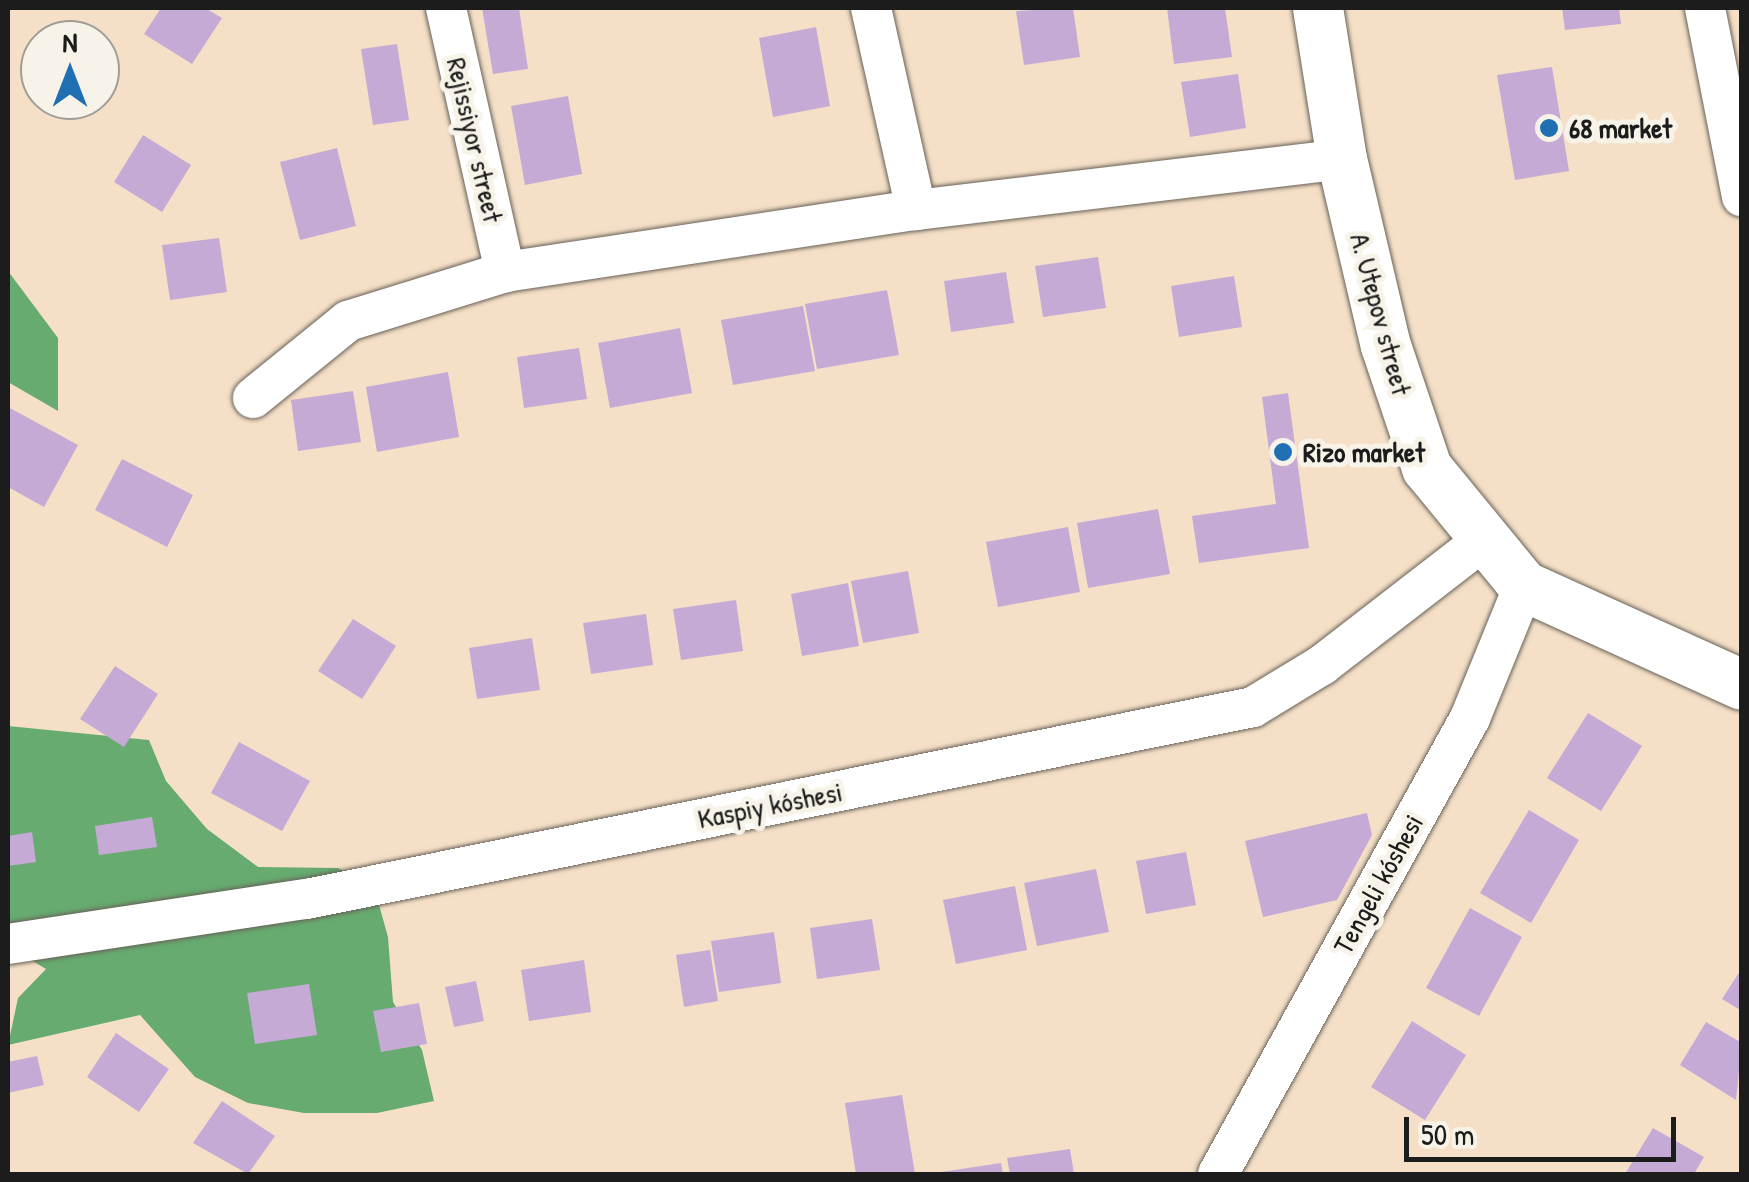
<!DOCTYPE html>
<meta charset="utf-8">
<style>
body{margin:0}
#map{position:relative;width:1749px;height:1182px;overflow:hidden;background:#f5e0c7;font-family:"Patrick Hand",sans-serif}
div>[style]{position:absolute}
.forest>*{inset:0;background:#67ab70}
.building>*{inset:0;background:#c5aad5}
.roads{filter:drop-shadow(0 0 2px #686158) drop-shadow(0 0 2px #686158)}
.minor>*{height:40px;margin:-20px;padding:0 20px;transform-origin:20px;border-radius:20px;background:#fff}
.tertiary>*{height:50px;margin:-25px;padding:0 25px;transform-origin:25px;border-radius:25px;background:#fff}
.dots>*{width:28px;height:28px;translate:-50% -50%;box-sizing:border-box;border:5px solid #f7f3e8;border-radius:50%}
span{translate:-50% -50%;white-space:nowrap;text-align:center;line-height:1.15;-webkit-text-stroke:10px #f7f3e8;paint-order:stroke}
.poi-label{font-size:28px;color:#1c1c1c;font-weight:700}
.left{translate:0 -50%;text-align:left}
.street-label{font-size:28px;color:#1c1c1c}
.frame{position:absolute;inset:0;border:10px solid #1c1c1c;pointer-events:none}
.north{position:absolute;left:20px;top:20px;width:100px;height:100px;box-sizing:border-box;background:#f7f3e8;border:2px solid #9f9d96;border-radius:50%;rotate:0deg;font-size:28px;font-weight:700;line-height:40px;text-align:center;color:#1c1c1c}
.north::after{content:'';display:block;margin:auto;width:35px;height:45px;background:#1f6fb2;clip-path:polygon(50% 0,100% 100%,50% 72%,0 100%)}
.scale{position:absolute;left:1404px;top:1117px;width:272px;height:45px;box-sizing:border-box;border:5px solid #1c1c1c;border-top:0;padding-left:12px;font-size:30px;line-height:35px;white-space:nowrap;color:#1c1c1c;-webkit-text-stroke:8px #f7f3e8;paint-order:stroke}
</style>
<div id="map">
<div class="forest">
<i style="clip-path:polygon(8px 271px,58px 338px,58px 411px,8px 382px)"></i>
<i style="clip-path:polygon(8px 726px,149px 740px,166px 781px,207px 829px,258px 867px,338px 868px,374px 887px,388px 937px,393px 1002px,422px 1050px,434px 1101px,377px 1113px,304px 1113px,248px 1103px,195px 1077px,140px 1015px,8px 1045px,18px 998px,46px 969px,8px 946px)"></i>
</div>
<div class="building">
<i style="clip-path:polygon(161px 8px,205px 8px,222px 18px,192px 64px,144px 34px)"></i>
<i style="clip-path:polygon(482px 8px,519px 8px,528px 69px,493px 74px)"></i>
<i style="clip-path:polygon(1073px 8px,1080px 57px,1024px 65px,1016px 11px)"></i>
<i style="clip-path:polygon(1167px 8px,1225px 8px,1232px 57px,1174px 64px)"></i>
<i style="clip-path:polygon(1562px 8px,1619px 8px,1621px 24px,1565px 30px)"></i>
<i style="clip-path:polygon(816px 27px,830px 106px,773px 117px,759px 38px)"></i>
<i style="clip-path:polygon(397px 44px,409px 120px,373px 125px,361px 49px)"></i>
<i style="clip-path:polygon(1552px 67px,1569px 171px,1515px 180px,1497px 75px)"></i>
<i style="clip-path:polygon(1238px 74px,1246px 128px,1190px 137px,1181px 82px)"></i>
<i style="clip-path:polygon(568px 96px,582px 174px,525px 185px,511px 106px)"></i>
<i style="clip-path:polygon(143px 135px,191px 165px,162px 212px,114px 182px)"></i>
<i style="clip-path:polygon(337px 148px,356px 226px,300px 240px,280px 162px)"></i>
<i style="clip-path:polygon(219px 238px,227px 292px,170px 300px,162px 245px)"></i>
<i style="clip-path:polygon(1098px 257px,1106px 308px,1043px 317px,1035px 266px)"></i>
<i style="clip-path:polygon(1006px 272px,1014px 323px,951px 332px,944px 281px)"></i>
<i style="clip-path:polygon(1234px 276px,1242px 327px,1179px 337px,1171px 286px)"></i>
<i style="clip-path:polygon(887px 290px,899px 355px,817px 369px,805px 304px)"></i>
<i style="clip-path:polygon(803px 306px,815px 371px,733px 385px,721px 320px)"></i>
<i style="clip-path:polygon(680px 328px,692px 393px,610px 408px,598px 343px)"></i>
<i style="clip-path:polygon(579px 348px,587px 399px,524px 408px,517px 357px)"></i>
<i style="clip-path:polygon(448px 372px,459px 437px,377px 452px,366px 387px)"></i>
<i style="clip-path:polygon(353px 391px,361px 442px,298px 451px,291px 400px)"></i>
<i style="clip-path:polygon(1288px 393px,1309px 548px,1199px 563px,1192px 516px,1276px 504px,1262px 397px)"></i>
<i style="clip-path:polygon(8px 407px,78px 445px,44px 507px,8px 487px)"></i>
<i style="clip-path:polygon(122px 459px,193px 495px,167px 547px,95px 510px)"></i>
<i style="clip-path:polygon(1158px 509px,1170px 574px,1088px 588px,1077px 523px)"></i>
<i style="clip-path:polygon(1068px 527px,1080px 592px,998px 607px,986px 542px)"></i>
<i style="clip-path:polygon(908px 571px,919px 633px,863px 643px,851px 581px)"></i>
<i style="clip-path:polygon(848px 583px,859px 646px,802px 656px,791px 594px)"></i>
<i style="clip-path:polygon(736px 600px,743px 651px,681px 660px,673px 609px)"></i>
<i style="clip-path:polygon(646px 614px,653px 665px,591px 674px,583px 623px)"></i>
<i style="clip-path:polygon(353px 619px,396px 646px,362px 699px,318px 671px)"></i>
<i style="clip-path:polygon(532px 638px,540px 690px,477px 699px,469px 648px)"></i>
<i style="clip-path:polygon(115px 666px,158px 694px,124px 747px,80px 719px)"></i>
<i style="clip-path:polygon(1588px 713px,1642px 746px,1601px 811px,1547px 778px)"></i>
<i style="clip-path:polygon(239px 742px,310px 781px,282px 831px,211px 793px)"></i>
<i style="clip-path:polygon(1529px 810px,1579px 840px,1531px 923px,1480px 893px)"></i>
<i style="clip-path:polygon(1367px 813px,1372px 835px,1337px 900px,1263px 917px,1245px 841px)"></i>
<i style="clip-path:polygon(152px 817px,157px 847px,99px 855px,95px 826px)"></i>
<i style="clip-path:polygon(32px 832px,36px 862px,8px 866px,8px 836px)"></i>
<i style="clip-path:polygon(1186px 852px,1196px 905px,1146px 914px,1136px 861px)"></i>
<i style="clip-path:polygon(1096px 869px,1109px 932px,1037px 946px,1024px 883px)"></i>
<i style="clip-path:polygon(1015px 886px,1027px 950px,956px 964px,943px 900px)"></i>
<i style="clip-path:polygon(1470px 908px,1522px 937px,1479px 1016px,1426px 988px)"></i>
<i style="clip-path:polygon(872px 919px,880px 970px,817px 979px,810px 928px)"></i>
<i style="clip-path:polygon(774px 932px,781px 983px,719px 992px,711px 941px)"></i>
<i style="clip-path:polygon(710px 950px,718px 1001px,684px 1007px,676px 955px)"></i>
<i style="clip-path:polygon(584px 960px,591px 1012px,529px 1021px,521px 970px)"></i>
<i style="clip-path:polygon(1742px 968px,1742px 1011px,1722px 999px)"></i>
<i style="clip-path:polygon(476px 981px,484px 1021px,454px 1027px,445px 987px)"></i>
<i style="clip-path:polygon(309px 984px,317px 1035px,255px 1044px,247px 993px)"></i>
<i style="clip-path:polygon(419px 1003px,427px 1044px,381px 1052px,373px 1011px)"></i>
<i style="clip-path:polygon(1412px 1021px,1466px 1055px,1425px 1120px,1371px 1087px)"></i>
<i style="clip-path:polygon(1706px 1022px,1742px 1043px,1736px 1100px,1680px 1065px)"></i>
<i style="clip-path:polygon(116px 1033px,169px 1069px,139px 1112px,87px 1077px)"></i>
<i style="clip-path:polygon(37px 1056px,44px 1085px,8px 1093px,8px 1062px)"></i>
<i style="clip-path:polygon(902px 1095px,915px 1174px,856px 1174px,845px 1103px)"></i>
<i style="clip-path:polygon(222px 1101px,275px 1136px,248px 1174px,193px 1143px)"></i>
<i style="clip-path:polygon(1653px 1128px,1704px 1157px,1694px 1174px,1625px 1174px)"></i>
<i style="clip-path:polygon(1070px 1149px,1074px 1174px,1010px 1174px,1007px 1158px)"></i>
<i style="clip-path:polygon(1001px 1163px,1003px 1174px,941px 1174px,941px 1172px)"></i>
</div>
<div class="roads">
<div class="minor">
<i style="left:446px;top:8px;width:271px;rotate:77.4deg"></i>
<i style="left:871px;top:8px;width:207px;rotate:77.4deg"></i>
<i style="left:1705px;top:8px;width:192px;rotate:78.9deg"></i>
<i style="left:253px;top:398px;width:122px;rotate:-39deg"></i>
<i style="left:348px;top:321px;width:164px;rotate:-17.3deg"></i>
<i style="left:505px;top:272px;width:416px;rotate:-8.6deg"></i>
<i style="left:916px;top:210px;width:429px;rotate:-6.8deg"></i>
<i style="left:8px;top:944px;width:302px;rotate:-8.6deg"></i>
<i style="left:307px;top:899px;width:965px;rotate:-11.47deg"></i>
<i style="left:1253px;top:707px;width:81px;rotate:-31.3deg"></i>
<i style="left:1322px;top:665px;width:201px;rotate:-37.7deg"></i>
<i style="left:1218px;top:1174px;width:521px;rotate:-61.07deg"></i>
<i style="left:1470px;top:718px;width:143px;rotate:-67.8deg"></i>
</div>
<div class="tertiary">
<i style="left:1318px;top:8px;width:153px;rotate:81deg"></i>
<i style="left:1342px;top:159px;width:192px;rotate:76.8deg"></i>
<i style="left:1386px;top:346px;width:129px;rotate:71.4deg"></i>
<i style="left:1427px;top:468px;width:153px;rotate:50.6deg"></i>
<i style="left:1524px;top:586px;width:239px;rotate:24.4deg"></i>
</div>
</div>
<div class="dots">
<i style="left:1549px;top:128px;background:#1f6fb2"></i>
<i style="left:1283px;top:452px;background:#1f6fb2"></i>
</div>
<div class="poi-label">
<span class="left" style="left:1569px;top:128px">68 market</span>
<span class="left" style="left:1303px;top:452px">Rizo market</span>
</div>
<div class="street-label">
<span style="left:475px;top:140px;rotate:77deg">Rejissiyor street</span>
<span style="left:1381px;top:314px;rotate:75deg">A. Utepov street</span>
<span style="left:770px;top:805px;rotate:-11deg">Kaspiy kóshesi</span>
<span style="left:1378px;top:884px;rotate:-61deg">Tengeli kóshesi</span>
</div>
<div class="frame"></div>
<div class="north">N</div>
<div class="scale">50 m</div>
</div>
